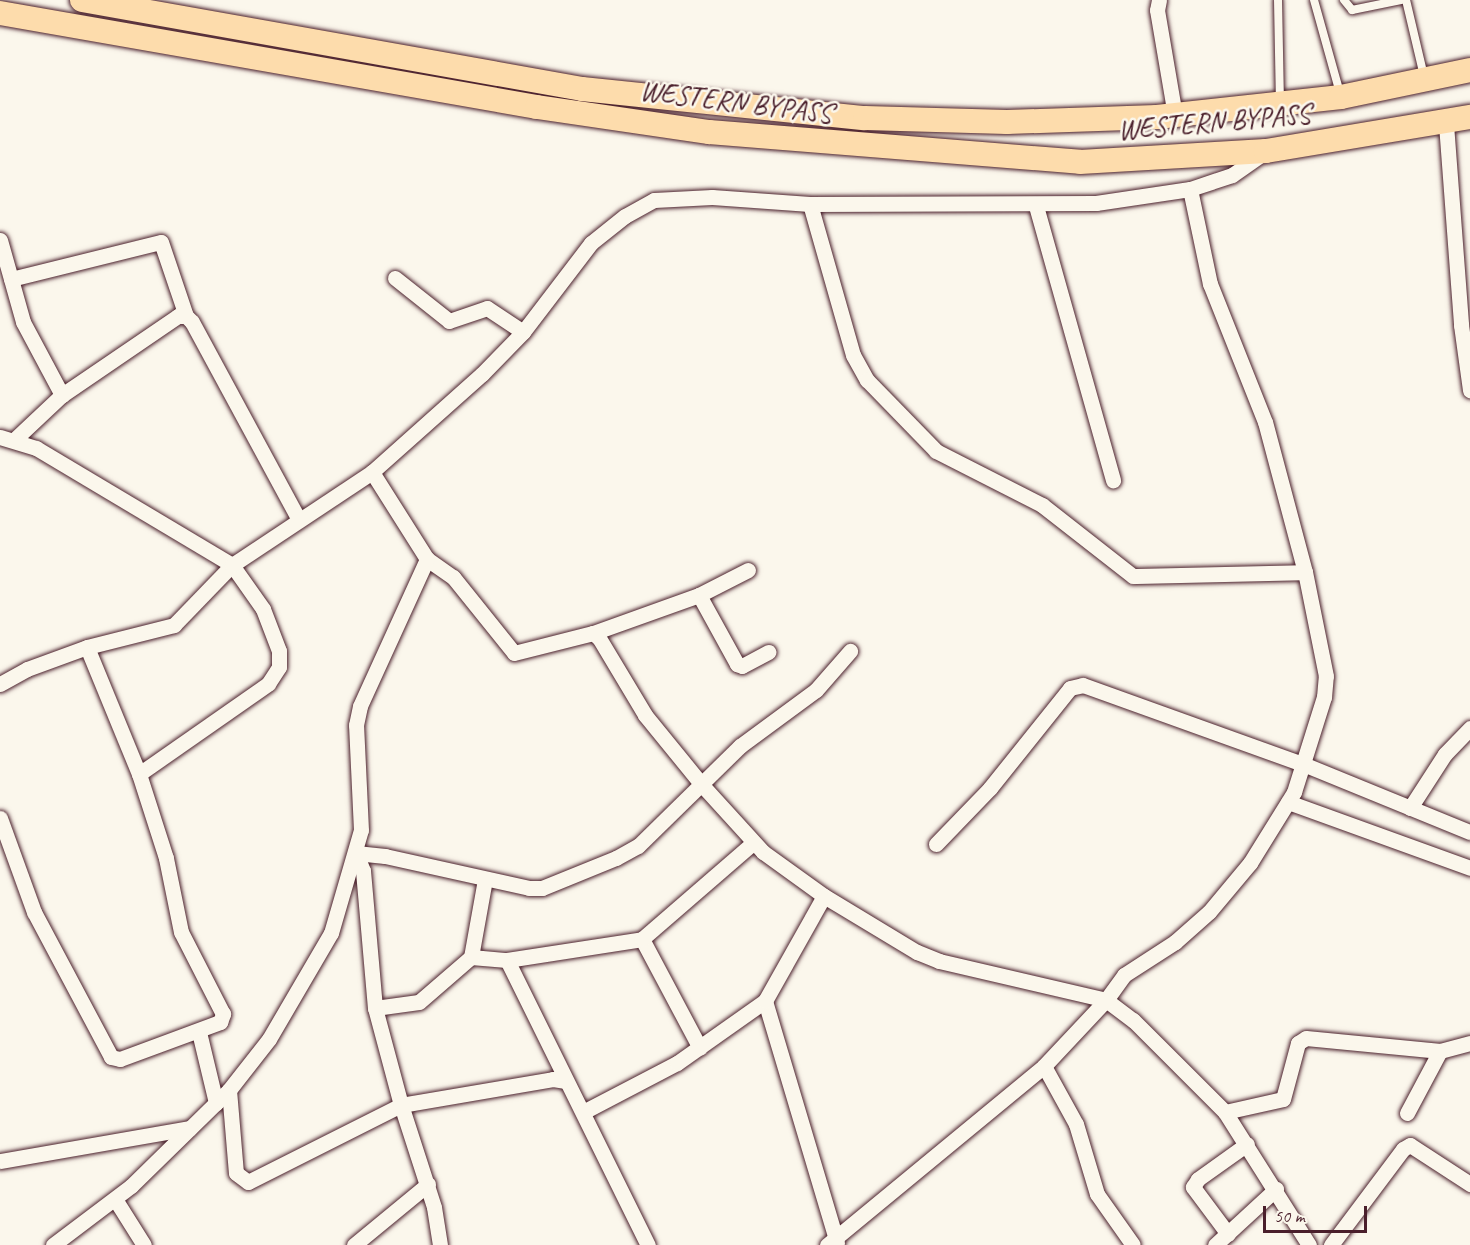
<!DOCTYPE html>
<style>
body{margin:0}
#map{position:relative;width:1470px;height:1245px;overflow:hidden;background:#fbf7ec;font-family:Caveat,sans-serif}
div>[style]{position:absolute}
.roads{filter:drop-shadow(0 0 2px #4a1f2b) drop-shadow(0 0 2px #4a1f2b)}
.service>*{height:8px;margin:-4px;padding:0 4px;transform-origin:4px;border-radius:4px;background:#fbf7ec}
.minor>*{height:15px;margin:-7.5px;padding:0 7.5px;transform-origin:7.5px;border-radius:7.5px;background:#fbf7ec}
.primary>*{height:24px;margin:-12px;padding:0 12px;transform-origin:12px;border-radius:12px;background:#fddcac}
span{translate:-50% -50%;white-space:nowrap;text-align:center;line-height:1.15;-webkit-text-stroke:5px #fbf7ec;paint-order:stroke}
.street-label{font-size:28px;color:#4a1f2b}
.scale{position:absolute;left:1263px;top:1206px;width:104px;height:27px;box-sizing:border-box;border:3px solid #4a1f2b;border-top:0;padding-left:8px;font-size:18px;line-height:21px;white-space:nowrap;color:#4a1f2b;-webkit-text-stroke:4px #fbf7ec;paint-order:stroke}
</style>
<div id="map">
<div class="roads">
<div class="service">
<i style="left:1278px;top:0;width:100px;rotate:88.9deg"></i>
<i style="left:1314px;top:0;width:97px;rotate:74.4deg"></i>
<i style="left:1344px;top:0;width:13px;rotate:51deg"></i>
<i style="left:1352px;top:10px;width:50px;rotate:-11.5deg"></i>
<i style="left:1406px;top:0;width:78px;rotate:76.7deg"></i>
</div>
<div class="minor">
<i style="left:1159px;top:0;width:10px;rotate:101deg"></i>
<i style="left:1157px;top:10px;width:107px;rotate:80.3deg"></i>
<i style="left:1446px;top:124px;width:202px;rotate:85.7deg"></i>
<i style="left:1461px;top:325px;width:66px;rotate:82.1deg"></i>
<i style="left:810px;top:204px;width:157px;rotate:74.1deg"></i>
<i style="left:853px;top:355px;width:29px;rotate:61deg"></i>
<i style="left:867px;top:380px;width:99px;rotate:45.8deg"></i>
<i style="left:936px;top:451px;width:119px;rotate:27deg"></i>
<i style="left:1042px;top:505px;width:115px;rotate:38deg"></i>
<i style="left:1133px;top:576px;width:172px;rotate:-1.3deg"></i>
<i style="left:1036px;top:206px;width:285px;rotate:74.3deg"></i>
<i style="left:0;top:240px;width:85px;rotate:74.3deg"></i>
<i style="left:23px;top:322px;width:83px;rotate:61.9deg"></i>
<i style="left:395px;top:278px;width:69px;rotate:38.5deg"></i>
<i style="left:449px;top:321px;width:40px;rotate:-18.9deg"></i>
<i style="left:487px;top:308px;width:43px;rotate:33.7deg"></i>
<i style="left:11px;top:279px;width:154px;rotate:-13.9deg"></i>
<i style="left:161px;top:242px;width:78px;rotate:71.3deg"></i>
<i style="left:186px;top:316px;width:8px;rotate:45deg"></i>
<i style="left:192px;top:322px;width:223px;rotate:61.6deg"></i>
<i style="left:0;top:437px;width:38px;rotate:17deg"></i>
<i style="left:36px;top:448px;width:228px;rotate:30.8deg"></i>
<i style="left:232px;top:565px;width:54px;rotate:54.8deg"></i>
<i style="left:263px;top:609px;width:45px;rotate:69.1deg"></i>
<i style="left:279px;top:651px;width:16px;rotate:90deg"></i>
<i style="left:279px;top:667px;width:20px;rotate:123deg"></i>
<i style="left:268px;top:684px;width:157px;rotate:145.1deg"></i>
<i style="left:14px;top:440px;width:66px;rotate:-43.2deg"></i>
<i style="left:62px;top:395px;width:140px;rotate:-34.3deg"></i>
<i style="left:178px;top:316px;width:8px"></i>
<i style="left:427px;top:559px;width:32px;rotate:35deg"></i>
<i style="left:453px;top:577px;width:97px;rotate:51.2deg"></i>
<i style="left:514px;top:653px;width:81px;rotate:-14.2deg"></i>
<i style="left:593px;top:633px;width:8px;rotate:40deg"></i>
<i style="left:599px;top:638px;width:90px;rotate:59.1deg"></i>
<i style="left:645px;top:715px;width:90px;rotate:50.8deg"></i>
<i style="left:702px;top:785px;width:91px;rotate:47.7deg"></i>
<i style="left:763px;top:852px;width:75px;rotate:35.8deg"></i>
<i style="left:824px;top:896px;width:109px;rotate:31.1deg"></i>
<i style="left:917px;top:952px;width:24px;rotate:22deg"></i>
<i style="left:939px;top:961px;width:171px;rotate:13.1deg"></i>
<i style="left:1106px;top:1000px;width:34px;rotate:37deg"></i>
<i style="left:1133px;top:1020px;width:130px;rotate:45deg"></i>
<i style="left:699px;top:595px;width:79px;rotate:61.2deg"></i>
<i style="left:737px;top:664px;width:5px;rotate:22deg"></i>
<i style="left:742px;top:666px;width:30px;rotate:-28deg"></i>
<i style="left:593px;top:633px;width:113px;rotate:-19.7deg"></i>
<i style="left:699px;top:595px;width:55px;rotate:-27deg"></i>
<i style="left:0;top:684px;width:31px;rotate:-29deg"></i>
<i style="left:27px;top:669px;width:64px;rotate:-20.1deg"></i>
<i style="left:87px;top:647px;width:90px;rotate:-14.2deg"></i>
<i style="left:174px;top:625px;width:83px;rotate:-46deg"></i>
<i style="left:232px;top:565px;width:168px;rotate:-33.6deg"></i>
<i style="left:372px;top:472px;width:147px;rotate:-41.7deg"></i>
<i style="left:482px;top:374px;width:59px;rotate:-45.7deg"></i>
<i style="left:523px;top:332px;width:112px;rotate:-52.6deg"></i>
<i style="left:591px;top:243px;width:43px;rotate:-38.5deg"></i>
<i style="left:625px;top:216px;width:33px;rotate:-29deg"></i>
<i style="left:654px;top:200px;width:58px;rotate:-3deg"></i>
<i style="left:712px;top:197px;width:98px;rotate:4.1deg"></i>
<i style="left:810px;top:204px;width:286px;rotate:-0.2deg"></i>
<i style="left:1096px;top:203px;width:95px;rotate:-8.5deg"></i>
<i style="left:1190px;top:189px;width:44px;rotate:-18.4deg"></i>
<i style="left:1232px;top:175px;width:39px;rotate:-35deg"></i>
<i style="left:1288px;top:802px;width:194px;rotate:19.9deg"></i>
<i style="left:1410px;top:808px;width:64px;rotate:-57.1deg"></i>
<i style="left:1445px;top:754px;width:36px;rotate:-46deg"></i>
<i style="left:0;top:818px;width:100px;rotate:70.1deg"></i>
<i style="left:34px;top:912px;width:164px;rotate:62deg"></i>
<i style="left:111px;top:1057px;width:9px;rotate:13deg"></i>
<i style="left:120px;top:1059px;width:107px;rotate:-20.3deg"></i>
<i style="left:220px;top:1022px;width:9px;rotate:-69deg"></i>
<i style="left:223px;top:1014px;width:92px;rotate:-117.1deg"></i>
<i style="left:181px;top:932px;width:76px;rotate:-101.5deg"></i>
<i style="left:166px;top:858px;width:88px;rotate:-107.8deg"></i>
<i style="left:139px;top:774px;width:137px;rotate:-112.3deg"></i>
<i style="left:936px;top:844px;width:78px;rotate:-46deg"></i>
<i style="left:990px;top:788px;width:128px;rotate:-51.3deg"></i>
<i style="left:1070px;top:688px;width:13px;rotate:-13deg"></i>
<i style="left:1083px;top:685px;width:234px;rotate:19.8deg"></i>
<i style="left:1303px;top:764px;width:180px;rotate:22.2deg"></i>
<i style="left:642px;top:939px;width:123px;rotate:62deg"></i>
<i style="left:471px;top:957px;width:36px;rotate:5deg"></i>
<i style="left:507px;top:960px;width:137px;rotate:-8.8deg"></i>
<i style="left:642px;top:939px;width:147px;rotate:-40.9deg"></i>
<i style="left:507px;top:960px;width:318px;rotate:63.7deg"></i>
<i style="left:765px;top:1001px;width:252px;rotate:73.4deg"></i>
<i style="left:375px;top:1008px;width:44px;rotate:-7.8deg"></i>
<i style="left:419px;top:1002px;width:69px;rotate:-40.9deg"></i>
<i style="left:471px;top:957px;width:79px;rotate:-79.8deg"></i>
<i style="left:199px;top:1032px;width:73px;rotate:76.5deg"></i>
<i style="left:1044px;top:1066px;width:66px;rotate:61.1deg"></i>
<i style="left:1076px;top:1124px;width:73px;rotate:73.3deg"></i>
<i style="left:1097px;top:1194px;width:62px;rotate:54.8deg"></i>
<i style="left:229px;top:1090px;width:83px;rotate:85.2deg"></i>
<i style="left:236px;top:1173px;width:15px;rotate:37deg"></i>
<i style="left:248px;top:1182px;width:171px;rotate:-26.7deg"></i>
<i style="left:401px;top:1105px;width:154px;rotate:-9.7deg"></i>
<i style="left:553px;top:1079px;width:13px;rotate:9deg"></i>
<i style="left:585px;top:1111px;width:104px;rotate:-27.6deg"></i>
<i style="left:677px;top:1063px;width:108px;rotate:-35.2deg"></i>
<i style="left:765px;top:1001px;width:120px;rotate:-60.7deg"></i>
<i style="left:1407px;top:1113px;width:70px;rotate:-62deg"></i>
<i style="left:0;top:1161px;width:193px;rotate:-9.9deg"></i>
<i style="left:115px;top:1199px;width:54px;rotate:57.8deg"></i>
<i style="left:1228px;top:1234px;width:59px;rotate:-126.7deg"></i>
<i style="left:1193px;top:1187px;width:9px;rotate:-58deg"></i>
<i style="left:1198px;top:1179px;width:60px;rotate:-35.5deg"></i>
<i style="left:53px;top:1245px;width:98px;rotate:-37.1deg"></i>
<i style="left:131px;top:1186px;width:137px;rotate:-44.4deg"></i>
<i style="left:229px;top:1090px;width:65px;rotate:-51.9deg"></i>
<i style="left:269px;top:1039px;width:123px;rotate:-59.7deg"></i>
<i style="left:331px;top:933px;width:107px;rotate:-73.8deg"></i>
<i style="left:361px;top:830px;width:105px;rotate:-92.7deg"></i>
<i style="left:356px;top:725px;width:19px;rotate:-78deg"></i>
<i style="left:360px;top:706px;width:162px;rotate:-65.5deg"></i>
<i style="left:427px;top:559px;width:103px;rotate:-122.3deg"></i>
<i style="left:354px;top:1245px;width:96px;rotate:-39.5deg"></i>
<i style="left:440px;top:1245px;width:38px;rotate:-99deg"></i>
<i style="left:434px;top:1207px;width:107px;rotate:-107.9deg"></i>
<i style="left:401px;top:1105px;width:100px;rotate:-105deg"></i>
<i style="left:375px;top:1008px;width:138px;rotate:-95deg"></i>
<i style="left:363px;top:871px;width:19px;rotate:-111deg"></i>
<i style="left:356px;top:853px;width:29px;rotate:6deg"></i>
<i style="left:385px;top:856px;width:148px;rotate:12.5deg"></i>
<i style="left:529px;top:888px;width:13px"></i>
<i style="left:542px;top:888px;width:80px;rotate:-22.1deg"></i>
<i style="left:616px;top:858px;width:25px;rotate:-29deg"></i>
<i style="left:638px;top:846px;width:143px;rotate:-44.4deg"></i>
<i style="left:740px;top:746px;width:94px;rotate:-36.4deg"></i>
<i style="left:816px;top:690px;width:52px;rotate:-48.9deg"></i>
<i style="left:827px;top:1245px;width:281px;rotate:-39.5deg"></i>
<i style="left:1044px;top:1066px;width:91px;rotate:-46.8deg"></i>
<i style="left:1106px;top:1000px;width:31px;rotate:-54deg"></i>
<i style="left:1124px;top:975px;width:61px;rotate:-32.9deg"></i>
<i style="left:1175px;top:942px;width:45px;rotate:-41.4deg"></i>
<i style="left:1209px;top:912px;width:64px;rotate:-50.1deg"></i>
<i style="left:1250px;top:863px;width:84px;rotate:-58.2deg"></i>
<i style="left:1294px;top:792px;width:100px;rotate:-72.5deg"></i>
<i style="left:1324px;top:697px;width:21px;rotate:-85deg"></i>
<i style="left:1326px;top:676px;width:106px;rotate:-101.4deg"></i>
<i style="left:1305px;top:572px;width:155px;rotate:-104.9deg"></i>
<i style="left:1265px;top:422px;width:149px;rotate:-111.7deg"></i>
<i style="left:1210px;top:284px;width:97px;rotate:-101.9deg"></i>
<i style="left:1215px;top:1245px;width:83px;rotate:-42.6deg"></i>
<i style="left:1309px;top:1245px;width:157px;rotate:-122.3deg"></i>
<i style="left:1225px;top:1112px;width:59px;rotate:-12.6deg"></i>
<i style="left:1283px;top:1099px;width:58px;rotate:-75deg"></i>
<i style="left:1298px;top:1043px;width:9px;rotate:-32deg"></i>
<i style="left:1306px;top:1038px;width:135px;rotate:5.5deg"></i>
<i style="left:1440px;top:1051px;width:31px;rotate:-15deg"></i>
<i style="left:1331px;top:1245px;width:120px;rotate:-53.1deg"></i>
<i style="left:1403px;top:1149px;width:8px;rotate:-30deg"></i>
<i style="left:1410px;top:1145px;width:72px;rotate:33deg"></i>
</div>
<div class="primary">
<i style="left:82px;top:0;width:508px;rotate:10.09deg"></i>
<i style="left:582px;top:89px;width:284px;rotate:5.9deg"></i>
<i style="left:865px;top:118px;width:142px;rotate:1.6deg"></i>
<i style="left:1007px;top:122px;width:150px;rotate:-1.9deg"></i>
<i style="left:1157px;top:117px;width:185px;rotate:-6.2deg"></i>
<i style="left:1341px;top:97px;width:132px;rotate:-11.8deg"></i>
<i style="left:0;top:13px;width:545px;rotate:9.93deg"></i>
<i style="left:537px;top:107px;width:174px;rotate:8.3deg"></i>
<i style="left:709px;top:132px;width:372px;rotate:4.6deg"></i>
<i style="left:1080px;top:162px;width:186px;rotate:-3.4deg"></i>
<i style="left:1266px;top:151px;width:207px;rotate:-9.5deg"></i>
</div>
</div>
<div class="street-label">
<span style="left:736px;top:102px;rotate:7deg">WESTERN BYPASS</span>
<span style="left:1214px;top:122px;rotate:-5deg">WESTERN BYPASS</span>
</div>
<div class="scale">50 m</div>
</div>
